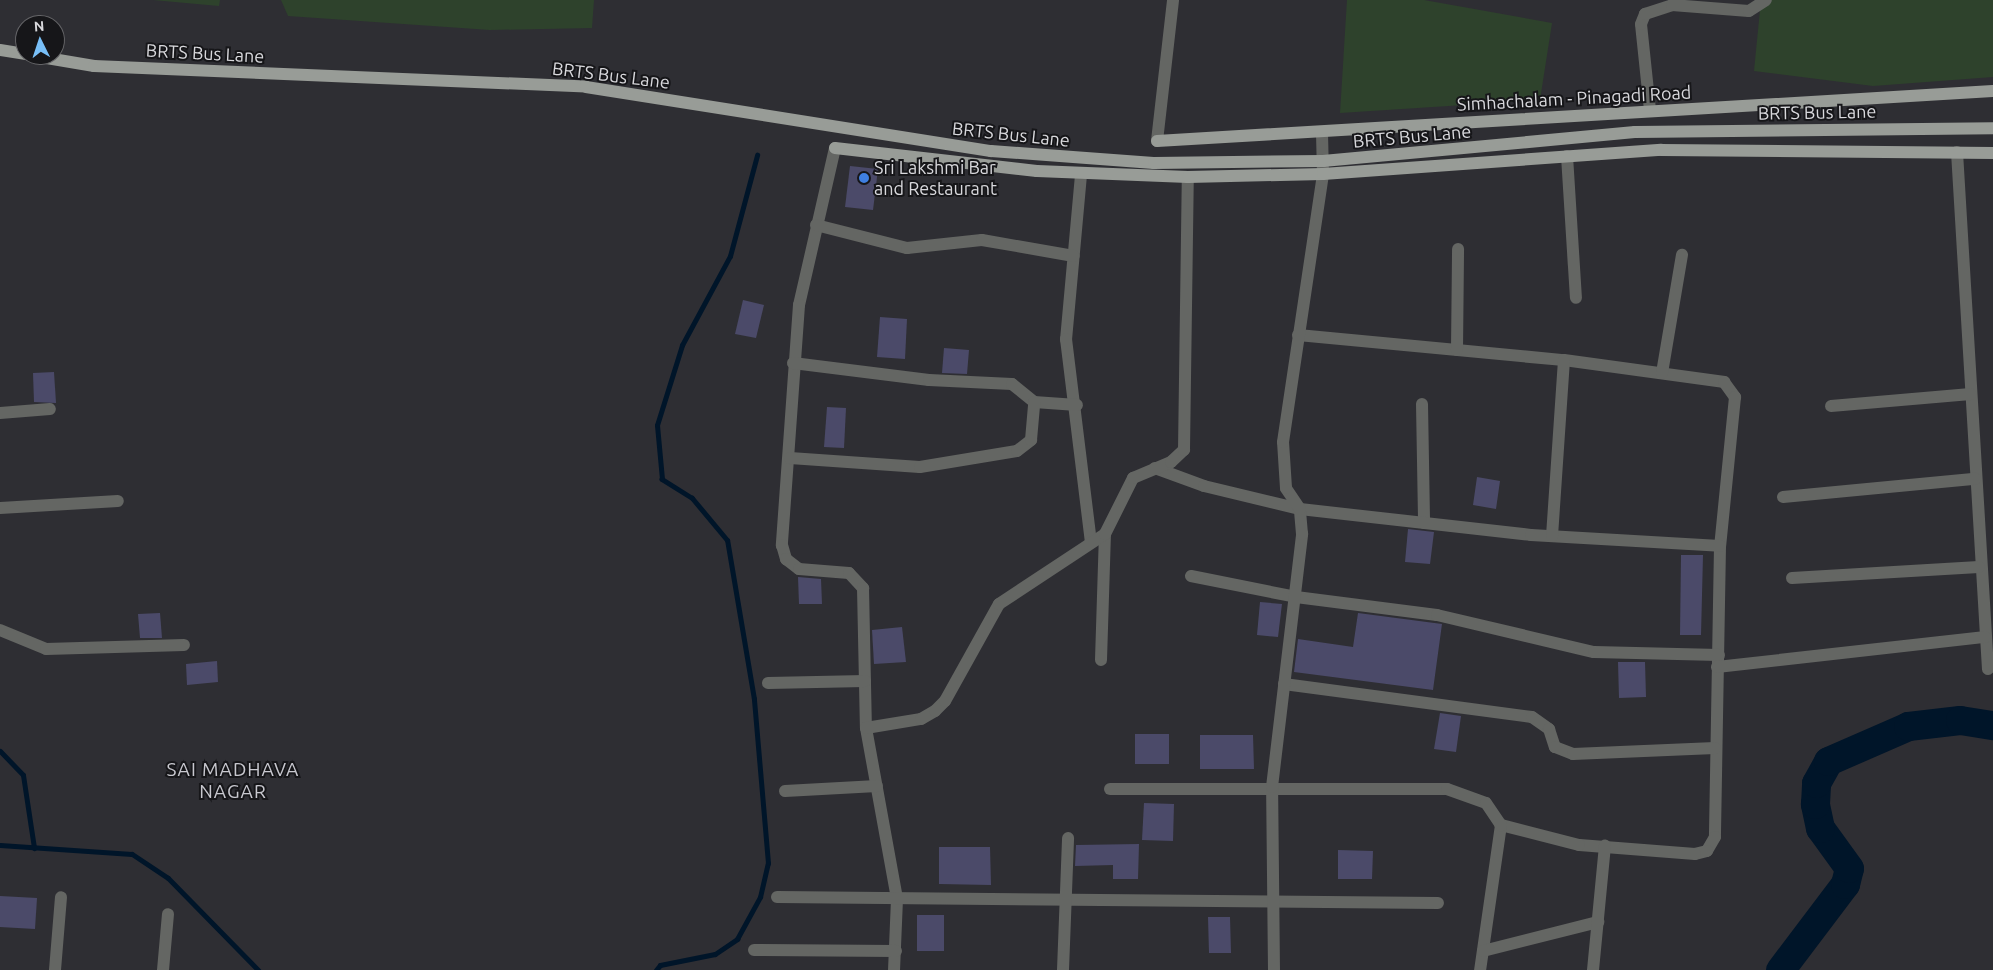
<!DOCTYPE html>
<style>
body{margin:0}
#map{position:relative;width:1993px;height:970px;overflow:hidden;background:#2e2e33;font-family:Ubuntu,sans-serif}
div>[style]{position:absolute}
.green>*{inset:0;background:#2e422c}
.stream>*{height:5px;margin:-2.5px;padding:0 2.5px;transform-origin:2.5px;border-radius:2.5px;background:#001529}
.river>*{height:29px;margin:-14.5px;padding:0 14.5px;transform-origin:14.5px;border-radius:14.5px;background:#001529}
.building>*{inset:0;background:#4b4a69}
.street>*{height:12px;margin:-6px;padding:0 6px;transform-origin:6px;border-radius:6px;background:#646663}
.primary>*{height:12px;margin:-6px;padding:0 6px;transform-origin:6px;border-radius:6px;background:#989c97}
.dots>*{width:14px;height:14px;translate:-50% -50%;box-sizing:border-box;border:2px solid #161619;border-radius:50%}
span{translate:-50% -50%;white-space:nowrap;text-align:center;line-height:1.15;-webkit-text-stroke:4px #161619;paint-order:stroke}
.street-label{font-size:18px;color:#d8d8dc}
.poi-label{font-size:18px;color:#d8d8dc}
.left{translate:0 -50%;text-align:left}
.neighbourhood-label{font-size:19px;color:#c8c8cf;letter-spacing:1px}
.north{position:absolute;left:15px;top:15px;width:50px;height:50px;box-sizing:border-box;background:#161619;border:1px solid #646467;border-radius:50%;rotate:356deg;font-size:14px;font-weight:700;line-height:20px;text-align:center;color:#d8d8dc}
.north::after{content:'';display:block;margin:auto;width:18px;height:22px;background:#78bff7;clip-path:polygon(50% 0,100% 100%,50% 72%,0 100%)}
</style>
<div id="map">
<div class="green">
<i style="clip-path:polygon(153px 0,220px 0,219px 6px)"></i>
<i style="clip-path:polygon(281px 0,594px 0,592px 28px,490px 30px,288px 16px)"></i>
<i style="clip-path:polygon(1347px 0,1424px 0,1552px 23px,1540px 100px,1340px 113px)"></i>
<i style="clip-path:polygon(1761px 0,1993px 0,1993px 77px,1873px 86px,1754px 71px)"></i>
</div>
<div class="stream">
<i style="left:0;top:751px;width:33px;rotate:46deg"></i>
<i style="left:23px;top:775px;width:74px;rotate:81.4deg"></i>
<i style="left:0;top:845px;width:132px;rotate:3.9deg"></i>
<i style="left:132px;top:854px;width:43px;rotate:33.7deg"></i>
<i style="left:168px;top:878px;width:129px;rotate:45.6deg"></i>
<i style="left:656px;top:970px;width:6px;rotate:-51deg"></i>
<i style="left:660px;top:965px;width:56px;rotate:-11.3deg"></i>
<i style="left:715px;top:954px;width:27px;rotate:-34deg"></i>
<i style="left:737px;top:939px;width:48px;rotate:-61.3deg"></i>
<i style="left:760px;top:897px;width:35px;rotate:-77deg"></i>
<i style="left:768px;top:863px;width:165px;rotate:-94.9deg"></i>
<i style="left:754px;top:699px;width:161px;rotate:-99.6deg"></i>
<i style="left:727px;top:540px;width:55px;rotate:-129.8deg"></i>
<i style="left:692px;top:498px;width:36px;rotate:-148deg"></i>
<i style="left:662px;top:479px;width:54px;rotate:-95.3deg"></i>
<i style="left:657px;top:425px;width:84px;rotate:-72.6deg"></i>
<i style="left:682px;top:345px;width:101px;rotate:-61.7deg"></i>
<i style="left:730px;top:256px;width:105px;rotate:-75deg"></i>
</div>
<div class="river">
<i style="left:1780px;top:970px;width:108px;rotate:-52.9deg"></i>
<i style="left:1845px;top:884px;width:16px;rotate:-76deg"></i>
<i style="left:1849px;top:868px;width:49px;rotate:-125.9deg"></i>
<i style="left:1820px;top:828px;width:25px;rotate:-102deg"></i>
<i style="left:1815px;top:804px;width:21px;rotate:-87deg"></i>
<i style="left:1816px;top:783px;width:25px;rotate:-61deg"></i>
<i style="left:1828px;top:761px;width:87px;rotate:-23.6deg"></i>
<i style="left:1908px;top:726px;width:52px;rotate:-6.6deg"></i>
<i style="left:1960px;top:720px;width:33px;rotate:9deg"></i>
</div>
<div class="building">
<i style="clip-path:polygon(850px 166px,878px 169px,873px 210px,845px 207px)"></i>
<i style="clip-path:polygon(743px 300px,764px 305px,756px 338px,735px 334px)"></i>
<i style="clip-path:polygon(880px 317px,907px 319px,905px 359px,877px 357px)"></i>
<i style="clip-path:polygon(944px 348px,969px 350px,967px 374px,942px 373px)"></i>
<i style="clip-path:polygon(54px 372px,56px 403px,34px 402px,33px 373px)"></i>
<i style="clip-path:polygon(827px 407px,846px 408px,844px 448px,824px 447px)"></i>
<i style="clip-path:polygon(1477px 477px,1500px 481px,1496px 509px,1473px 505px)"></i>
<i style="clip-path:polygon(1408px 529px,1434px 532px,1430px 564px,1405px 562px)"></i>
<i style="clip-path:polygon(1681px 555px,1703px 555px,1701px 635px,1680px 635px)"></i>
<i style="clip-path:polygon(798px 577px,821px 579px,822px 604px,799px 604px)"></i>
<i style="clip-path:polygon(1260px 602px,1282px 604px,1278px 637px,1257px 635px)"></i>
<i style="clip-path:polygon(160px 613px,162px 638px,140px 638px,138px 614px)"></i>
<i style="clip-path:polygon(1358px 613px,1442px 624px,1433px 690px,1294px 672px,1298px 639px,1353px 647px)"></i>
<i style="clip-path:polygon(902px 627px,906px 662px,874px 664px,872px 630px)"></i>
<i style="clip-path:polygon(217px 661px,218px 682px,187px 685px,186px 664px)"></i>
<i style="clip-path:polygon(1618px 662px,1645px 662px,1646px 697px,1619px 698px)"></i>
<i style="clip-path:polygon(1440px 713px,1461px 716px,1456px 752px,1434px 749px)"></i>
<i style="clip-path:polygon(1135px 734px,1169px 734px,1169px 764px,1135px 764px)"></i>
<i style="clip-path:polygon(1200px 735px,1253px 735px,1254px 769px,1200px 769px)"></i>
<i style="clip-path:polygon(1144px 803px,1174px 804px,1173px 841px,1142px 840px)"></i>
<i style="clip-path:polygon(1139px 844px,1138px 879px,1113px 879px,1113px 865px,1075px 866px,1076px 845px)"></i>
<i style="clip-path:polygon(939px 847px,990px 847px,991px 885px,939px 884px)"></i>
<i style="clip-path:polygon(1338px 850px,1373px 851px,1372px 879px,1338px 879px)"></i>
<i style="clip-path:polygon(0 896px,37px 898px,35px 929px,0 927px)"></i>
<i style="clip-path:polygon(917px 915px,944px 915px,944px 951px,917px 951px)"></i>
<i style="clip-path:polygon(1208px 917px,1230px 917px,1231px 953px,1209px 953px)"></i>
</div>
<div class="street">
<i style="left:1650px;top:110px;width:86px;rotate:-96deg"></i>
<i style="left:1641px;top:24px;width:11px;rotate:-68deg"></i>
<i style="left:1645px;top:14px;width:28px;rotate:-18deg"></i>
<i style="left:1672px;top:5px;width:77px;rotate:4.5deg"></i>
<i style="left:1749px;top:11px;width:20px;rotate:-33deg"></i>
<i style="left:1157px;top:141px;width:142px;rotate:-83.5deg"></i>
<i style="left:835px;top:148px;width:161px;rotate:102.9deg"></i>
<i style="left:799px;top:305px;width:241px;rotate:94.1deg"></i>
<i style="left:782px;top:545px;width:15px;rotate:74deg"></i>
<i style="left:786px;top:559px;width:16px;rotate:38deg"></i>
<i style="left:799px;top:569px;width:50px;rotate:4.6deg"></i>
<i style="left:849px;top:573px;width:21px;rotate:47deg"></i>
<i style="left:863px;top:588px;width:140px;rotate:88.8deg"></i>
<i style="left:866px;top:728px;width:174px;rotate:79.7deg"></i>
<i style="left:897px;top:899px;width:71px;rotate:92.4deg"></i>
<i style="left:1957px;top:152px;width:518px;rotate:86.57deg"></i>
<i style="left:1567px;top:156px;width:142px;rotate:86.4deg"></i>
<i style="left:1081px;top:175px;width:165px;rotate:95.2deg"></i>
<i style="left:1066px;top:339px;width:205px;rotate:83deg"></i>
<i style="left:816px;top:225px;width:94px;rotate:14.2deg"></i>
<i style="left:907px;top:248px;width:75px;rotate:-6.1deg"></i>
<i style="left:982px;top:240px;width:93px;rotate:9.9deg"></i>
<i style="left:1298px;top:335px;width:267px;rotate:5.4deg"></i>
<i style="left:1564px;top:360px;width:162px;rotate:7.8deg"></i>
<i style="left:1724px;top:382px;width:19px;rotate:54deg"></i>
<i style="left:1735px;top:397px;width:150px;rotate:95.7deg"></i>
<i style="left:1720px;top:546px;width:291px;rotate:91deg"></i>
<i style="left:1715px;top:837px;width:16px;rotate:120deg"></i>
<i style="left:1707px;top:851px;width:12px;rotate:166deg"></i>
<i style="left:1695px;top:854px;width:116px;rotate:-175.6deg"></i>
<i style="left:1579px;top:845px;width:81px;rotate:-165.6deg"></i>
<i style="left:1501px;top:825px;width:147px;rotate:98.2deg"></i>
<i style="left:1457px;top:350px;width:101px;rotate:-89.4deg"></i>
<i style="left:793px;top:363px;width:137px;rotate:7.1deg"></i>
<i style="left:929px;top:380px;width:83px;rotate:2.8deg"></i>
<i style="left:1012px;top:384px;width:28px;rotate:39deg"></i>
<i style="left:1034px;top:402px;width:43px;rotate:4deg"></i>
<i style="left:1662px;top:373px;width:120px;rotate:-80.4deg"></i>
<i style="left:1422px;top:404px;width:119px;rotate:89deg"></i>
<i style="left:1831px;top:406px;width:140px;rotate:-4.9deg"></i>
<i style="left:0;top:413px;width:50px;rotate:-4.6deg"></i>
<i style="left:790px;top:458px;width:130px;rotate:4deg"></i>
<i style="left:920px;top:467px;width:98px;rotate:-9.4deg"></i>
<i style="left:1017px;top:451px;width:18px;rotate:-38deg"></i>
<i style="left:1031px;top:440px;width:38px;rotate:-85deg"></i>
<i style="left:1155px;top:468px;width:52px;rotate:20.2deg"></i>
<i style="left:1204px;top:486px;width:99px;rotate:13.5deg"></i>
<i style="left:1300px;top:509px;width:232px;rotate:6.4deg"></i>
<i style="left:1531px;top:535px;width:189px;rotate:3.3deg"></i>
<i style="left:1783px;top:497px;width:193px;rotate:-5.4deg"></i>
<i style="left:0;top:508px;width:118px;rotate:-3.4deg"></i>
<i style="left:1552px;top:536px;width:176px;rotate:-86.1deg"></i>
<i style="left:1191px;top:576px;width:107px;rotate:11.3deg"></i>
<i style="left:1296px;top:597px;width:142px;rotate:7.3deg"></i>
<i style="left:1437px;top:615px;width:161px;rotate:13.3deg"></i>
<i style="left:1594px;top:652px;width:125px;rotate:1.4deg"></i>
<i style="left:1792px;top:578px;width:187px;rotate:-3.4deg"></i>
<i style="left:0;top:630px;width:50px;rotate:22.4deg"></i>
<i style="left:46px;top:649px;width:138px;rotate:-1.7deg"></i>
<i style="left:1101px;top:660px;width:126px;rotate:-88.2deg"></i>
<i style="left:1717px;top:667px;width:270px;rotate:-6.4deg"></i>
<i style="left:768px;top:683px;width:97px;rotate:-1.2deg"></i>
<i style="left:1284px;top:684px;width:250px;rotate:7.6deg"></i>
<i style="left:1532px;top:717px;width:21px;rotate:35deg"></i>
<i style="left:1549px;top:729px;width:19px;rotate:72deg"></i>
<i style="left:1555px;top:747px;width:19px;rotate:21deg"></i>
<i style="left:1573px;top:754px;width:142px;rotate:-2.4deg"></i>
<i style="left:866px;top:728px;width:56px;rotate:-9.3deg"></i>
<i style="left:921px;top:719px;width:16px;rotate:-30deg"></i>
<i style="left:935px;top:711px;width:14px;rotate:-45deg"></i>
<i style="left:945px;top:701px;width:111px;rotate:-60.9deg"></i>
<i style="left:999px;top:604px;width:127px;rotate:-33.4deg"></i>
<i style="left:1105px;top:534px;width:63px;rotate:-63.4deg"></i>
<i style="left:1133px;top:478px;width:41px;rotate:-22.8deg"></i>
<i style="left:1171px;top:462px;width:18px;rotate:-43deg"></i>
<i style="left:1184px;top:450px;width:273px;rotate:-89.2deg"></i>
<i style="left:1110px;top:789px;width:337px"></i>
<i style="left:1447px;top:789px;width:41px;rotate:19.7deg"></i>
<i style="left:1486px;top:803px;width:27px;rotate:56deg"></i>
<i style="left:785px;top:791px;width:92px;rotate:-3.1deg"></i>
<i style="left:777px;top:897px;width:661px;rotate:0.52deg"></i>
<i style="left:754px;top:950px;width:142px;rotate:0.4deg"></i>
<i style="left:1483px;top:951px;width:119px;rotate:-14.2deg"></i>
<i style="left:55px;top:970px;width:73px;rotate:-85.3deg"></i>
<i style="left:163px;top:970px;width:56px;rotate:-84.9deg"></i>
<i style="left:1063px;top:970px;width:132px;rotate:-87.8deg"></i>
<i style="left:1274px;top:970px;width:183px;rotate:-90.6deg"></i>
<i style="left:1272px;top:787px;width:255px;rotate:-83.2deg"></i>
<i style="left:1302px;top:534px;width:25px;rotate:-95deg"></i>
<i style="left:1300px;top:509px;width:25px;rotate:-124deg"></i>
<i style="left:1286px;top:488px;width:46px;rotate:-93.7deg"></i>
<i style="left:1283px;top:442px;width:271px;rotate:-81.5deg"></i>
<i style="left:1323px;top:174px;width:42px;rotate:-91.4deg"></i>
<i style="left:1593px;top:970px;width:125px;rotate:-84.5deg"></i>
</div>
<div class="primary">
<i style="left:0;top:50px;width:25px;rotate:9deg"></i>
<i style="left:29px;top:55px;width:66px;rotate:9.6deg"></i>
<i style="left:94px;top:66px;width:492px;rotate:2.4deg"></i>
<i style="left:586px;top:87px;width:410px;rotate:9deg"></i>
<i style="left:991px;top:151px;width:163px;rotate:4.2deg"></i>
<i style="left:1154px;top:163px;width:169px;rotate:-0.7deg"></i>
<i style="left:1323px;top:161px;width:313px;rotate:-5.3deg"></i>
<i style="left:1635px;top:132px;width:358px;rotate:-0.6deg"></i>
<i style="left:1157px;top:141px;width:837px;rotate:-3.42deg"></i>
<i style="left:835px;top:148px;width:203px;rotate:6.5deg"></i>
<i style="left:1037px;top:171px;width:151px;rotate:2.3deg"></i>
<i style="left:1188px;top:177px;width:135px;rotate:-1.3deg"></i>
<i style="left:1323px;top:174px;width:339px;rotate:-4.1deg"></i>
<i style="left:1661px;top:150px;width:332px;rotate:0.5deg"></i>
</div>
<div class="dots">
<i style="left:864px;top:178px;background:#3f7fe0"></i>
</div>
<div class="street-label">
<span style="left:205px;top:53px;rotate:3deg">BRTS Bus Lane</span>
<span style="left:611px;top:75px;rotate:7deg">BRTS Bus Lane</span>
<span style="left:1574px;top:98px;rotate:-3deg">Simhachalam - Pinagadi Road</span>
<span style="left:1817px;top:112px;rotate:-1deg">BRTS Bus Lane</span>
<span style="left:1011px;top:134px;rotate:6deg">BRTS Bus Lane</span>
<span style="left:1412px;top:136px;rotate:-5deg">BRTS Bus Lane</span>
</div>
<div class="poi-label">
<span class="left" style="left:874px;top:178px">Sri Lakshmi Bar<br>and Restaurant</span>
</div>
<div class="neighbourhood-label">
<span style="left:233px;top:781px">SAI MADHAVA<br>NAGAR</span>
</div>
<div class="north">N</div>
</div>
